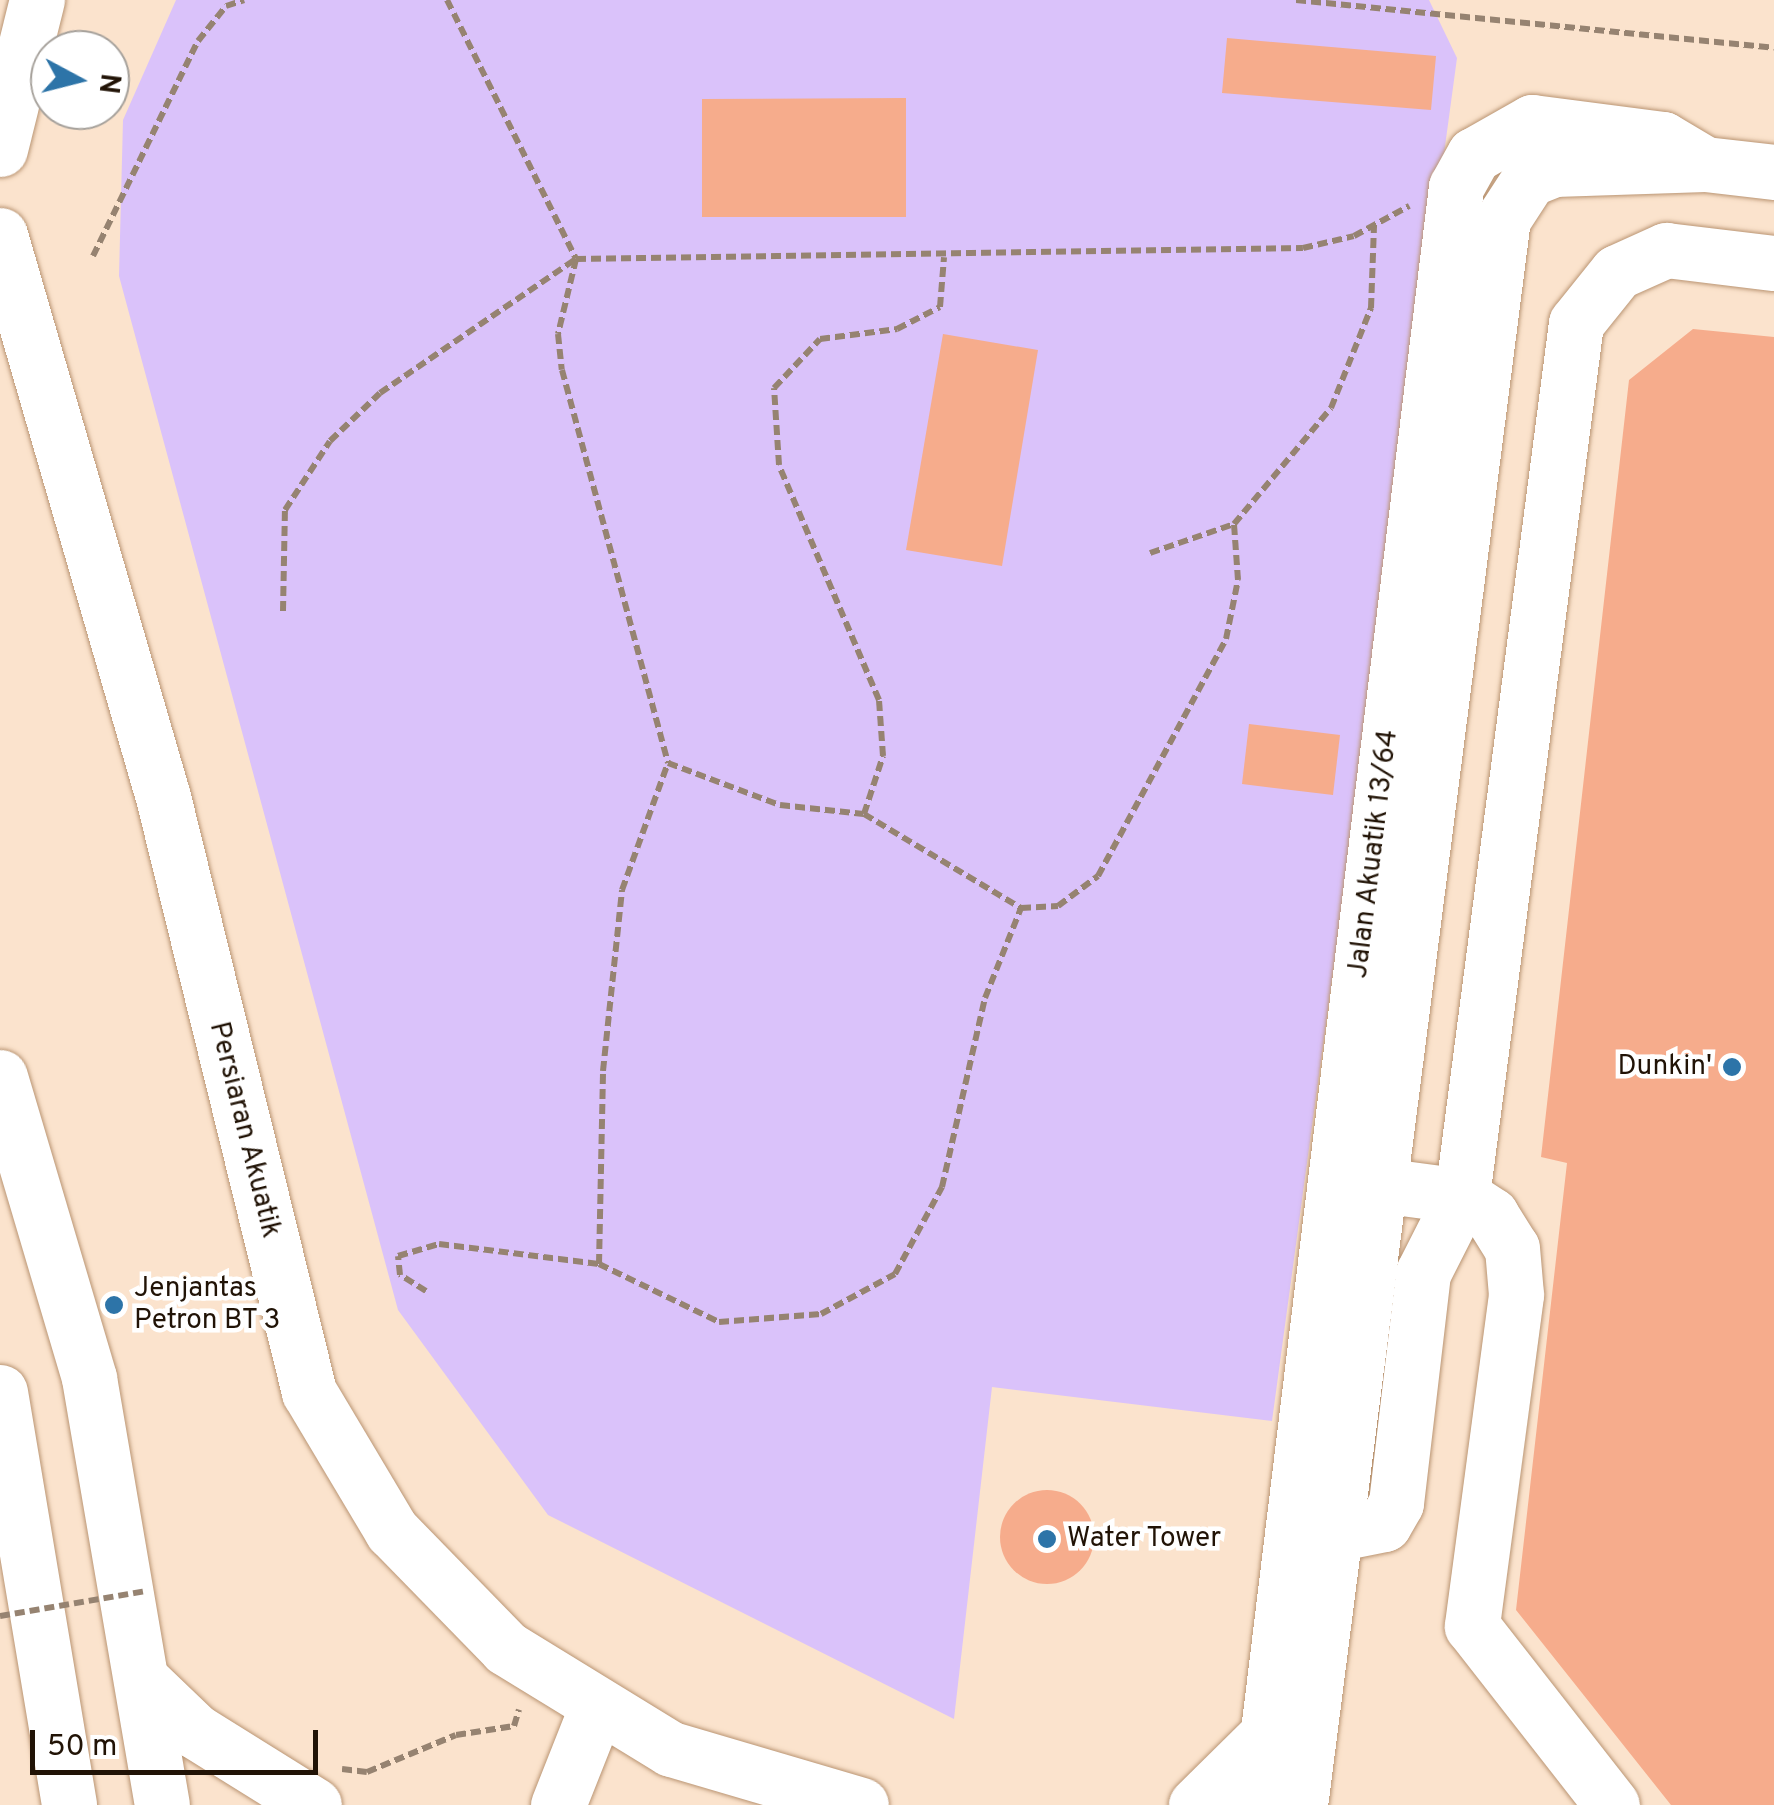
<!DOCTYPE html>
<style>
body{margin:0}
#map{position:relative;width:1774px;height:1805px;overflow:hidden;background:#fbe3cd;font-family:Overpass,sans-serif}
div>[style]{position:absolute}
.green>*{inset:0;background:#dac2fa}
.building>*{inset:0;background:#f6ac8c}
.round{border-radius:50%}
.path>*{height:6px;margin-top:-3px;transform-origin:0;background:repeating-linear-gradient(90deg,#968371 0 10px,transparent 0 15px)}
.roads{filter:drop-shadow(0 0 2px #ba9573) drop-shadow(0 0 2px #ba9573)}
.minor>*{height:55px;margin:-27.5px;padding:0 27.5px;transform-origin:27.5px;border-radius:27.5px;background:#fff}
.highway>*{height:55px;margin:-27.5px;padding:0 27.5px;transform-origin:27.5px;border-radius:27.5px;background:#fff}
.path-bridge>*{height:6px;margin-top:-3px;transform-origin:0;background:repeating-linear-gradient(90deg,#968371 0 10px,transparent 0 15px)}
.dots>*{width:28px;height:28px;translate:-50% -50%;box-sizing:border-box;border:5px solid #fff;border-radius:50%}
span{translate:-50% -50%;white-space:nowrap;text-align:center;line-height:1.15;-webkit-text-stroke:9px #fff;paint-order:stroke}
.street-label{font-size:28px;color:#211306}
.poi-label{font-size:28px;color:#211306}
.right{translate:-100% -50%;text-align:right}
.left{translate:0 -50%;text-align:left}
.north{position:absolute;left:30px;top:30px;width:100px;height:100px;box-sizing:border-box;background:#fff;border:2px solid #a6a19b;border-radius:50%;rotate:97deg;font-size:28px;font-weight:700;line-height:40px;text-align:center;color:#211306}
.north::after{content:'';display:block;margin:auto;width:35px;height:45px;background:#2d74a8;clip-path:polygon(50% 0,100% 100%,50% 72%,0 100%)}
.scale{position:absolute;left:30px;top:1730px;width:288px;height:45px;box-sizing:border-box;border:5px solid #211306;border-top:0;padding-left:12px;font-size:30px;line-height:35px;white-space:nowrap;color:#211306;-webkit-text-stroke:8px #fff;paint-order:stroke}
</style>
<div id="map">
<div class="green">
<i style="clip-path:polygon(176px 0,1429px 0,1457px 58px,1272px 1421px,992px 1387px,954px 1719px,548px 1515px,398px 1310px,119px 276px,123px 120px)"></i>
</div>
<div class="building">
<i style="clip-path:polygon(1227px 38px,1436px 56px,1431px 110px,1222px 93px)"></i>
<i style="clip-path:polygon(906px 98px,906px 217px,702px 217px,702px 99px)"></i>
<i style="clip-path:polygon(1693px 329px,1774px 337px,1774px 1805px,1671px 1805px,1516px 1610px,1567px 1163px,1541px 1157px,1629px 380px)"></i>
<i style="clip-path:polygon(943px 334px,1038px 350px,1002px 566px,906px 550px)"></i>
<i style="clip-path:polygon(1249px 724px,1340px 735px,1333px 795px,1242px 784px)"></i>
<i class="round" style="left:1000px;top:1490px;width:94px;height:94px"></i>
</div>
<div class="path">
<i style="left:447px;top:0;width:289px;rotate:63.5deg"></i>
<i style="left:576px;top:259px;width:77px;rotate:103.5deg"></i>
<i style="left:558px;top:334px;width:36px;rotate:84deg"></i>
<i style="left:562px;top:370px;width:407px;rotate:74.9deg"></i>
<i style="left:668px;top:763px;width:120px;rotate:20.6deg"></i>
<i style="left:780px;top:805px;width:84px;rotate:6.1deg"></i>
<i style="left:864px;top:814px;width:183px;rotate:30.9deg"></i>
<i style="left:1296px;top:0;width:480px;rotate:5.7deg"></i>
<i style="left:93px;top:256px;width:239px;rotate:-64deg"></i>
<i style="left:198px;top:41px;width:45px;rotate:-51.3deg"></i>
<i style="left:226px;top:6px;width:19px;rotate:-18deg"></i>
<i style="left:1150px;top:553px;width:89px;rotate:-19deg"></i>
<i style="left:1234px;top:524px;width:151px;rotate:-50.1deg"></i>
<i style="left:1331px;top:408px;width:108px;rotate:-68.2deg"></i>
<i style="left:1371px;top:308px;width:83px;rotate:-87.9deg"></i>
<i style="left:283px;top:611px;width:101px;rotate:-88.9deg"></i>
<i style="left:285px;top:510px;width:82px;rotate:-56.9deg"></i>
<i style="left:330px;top:441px;width:69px;rotate:-43.8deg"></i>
<i style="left:380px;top:393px;width:237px;rotate:-34.4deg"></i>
<i style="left:576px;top:259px;width:727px;rotate:-0.87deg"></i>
<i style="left:1303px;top:248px;width:52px;rotate:-13.2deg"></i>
<i style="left:1354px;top:236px;width:63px;rotate:-28.6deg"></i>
<i style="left:864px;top:814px;width:61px;rotate:-71.9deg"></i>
<i style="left:883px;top:756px;width:56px;rotate:-94.1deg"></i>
<i style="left:879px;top:700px;width:255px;rotate:-113.1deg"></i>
<i style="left:779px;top:465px;width:77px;rotate:-93.7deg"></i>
<i style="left:774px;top:388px;width:67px;rotate:-46.8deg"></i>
<i style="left:820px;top:339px;width:78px;rotate:-7.4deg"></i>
<i style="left:897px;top:329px;width:48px;rotate:-27.1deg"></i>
<i style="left:940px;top:307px;width:50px;rotate:-85.4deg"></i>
<i style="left:599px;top:1264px;width:193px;rotate:-88.8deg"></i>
<i style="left:603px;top:1071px;width:182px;rotate:-84deg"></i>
<i style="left:622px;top:890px;width:135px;rotate:-70.1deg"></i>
<i style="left:426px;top:1291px;width:31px;rotate:-148deg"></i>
<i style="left:400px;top:1275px;width:19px;rotate:-96deg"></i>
<i style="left:398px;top:1256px;width:43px;rotate:-16.3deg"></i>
<i style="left:439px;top:1244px;width:161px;rotate:7.1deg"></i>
<i style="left:599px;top:1264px;width:133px;rotate:25.8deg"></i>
<i style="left:719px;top:1322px;width:102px;rotate:-4.5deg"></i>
<i style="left:821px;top:1314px;width:84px;rotate:-28.4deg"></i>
<i style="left:895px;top:1274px;width:99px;rotate:-61.6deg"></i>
<i style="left:942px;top:1187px;width:194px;rotate:-77.2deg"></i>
<i style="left:985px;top:998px;width:97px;rotate:-68.2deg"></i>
<i style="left:1021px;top:908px;width:37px;rotate:-3deg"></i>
<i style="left:1058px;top:906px;width:50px;rotate:-36.9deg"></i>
<i style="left:1098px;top:876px;width:269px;rotate:-61.6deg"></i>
<i style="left:1226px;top:639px;width:60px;rotate:-78.5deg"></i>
<i style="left:1238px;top:580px;width:56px;rotate:-94.1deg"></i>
<i style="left:342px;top:1769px;width:25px;rotate:7deg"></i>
<i style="left:367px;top:1772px;width:96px;rotate:-22.6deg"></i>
<i style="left:456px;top:1735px;width:59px;rotate:-8.8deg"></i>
<i style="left:514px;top:1726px;width:17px;rotate:-73deg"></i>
</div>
<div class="roads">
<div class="minor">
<i style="left:0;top:149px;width:154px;rotate:-76.1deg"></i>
<i style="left:0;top:235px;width:585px;rotate:73.83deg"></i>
<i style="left:163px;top:797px;width:613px;rotate:76.21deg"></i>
<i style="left:309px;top:1392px;width:162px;rotate:59.2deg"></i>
<i style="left:392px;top:1531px;width:163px;rotate:45.7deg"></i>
<i style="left:506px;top:1648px;width:193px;rotate:31.5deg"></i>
<i style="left:671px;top:1749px;width:198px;rotate:16.4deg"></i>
<i style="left:0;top:1077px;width:314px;rotate:73.5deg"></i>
<i style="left:89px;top:1378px;width:433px;rotate:80.3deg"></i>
<i style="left:1380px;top:1185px;width:83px;rotate:7.6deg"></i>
<i style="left:1462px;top:1196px;width:35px;rotate:33deg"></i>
<i style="left:1491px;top:1215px;width:39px;rotate:58deg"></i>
<i style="left:1512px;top:1248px;width:47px;rotate:85.1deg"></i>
<i style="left:1516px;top:1295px;width:334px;rotate:97.6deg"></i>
<i style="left:1472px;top:1626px;width:227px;rotate:52deg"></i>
<i style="left:1334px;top:1534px;width:51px;rotate:-11.3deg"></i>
<i style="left:1384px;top:1524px;width:24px;rotate:-60deg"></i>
<i style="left:1396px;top:1503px;width:232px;rotate:-83.3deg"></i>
<i style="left:1423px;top:1273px;width:86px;rotate:-63.1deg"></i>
<i style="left:1462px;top:1196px;width:880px;rotate:-82.56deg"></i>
<i style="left:1576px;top:323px;width:65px;rotate:-51.2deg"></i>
<i style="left:1617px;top:272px;width:54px;rotate:-24.2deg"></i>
<i style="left:1666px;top:250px;width:109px;rotate:6.9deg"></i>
<i style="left:143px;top:1681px;width:72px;rotate:43.9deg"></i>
<i style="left:195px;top:1731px;width:140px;rotate:31.9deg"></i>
<i style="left:558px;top:1805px;width:103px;rotate:-68.4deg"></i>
<i style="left:1196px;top:1805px;width:104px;rotate:-44.6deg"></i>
<i style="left:1259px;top:1805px;width:1630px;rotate:-83.06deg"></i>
<i style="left:1456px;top:187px;width:37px;rotate:-61deg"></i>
<i style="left:1474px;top:155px;width:67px;rotate:-29.6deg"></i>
<i style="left:1532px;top:122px;width:132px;rotate:7.4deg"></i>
<i style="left:1663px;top:139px;width:49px;rotate:30.8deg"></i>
<i style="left:1300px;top:1805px;width:1599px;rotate:-82.71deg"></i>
<i style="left:1503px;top:219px;width:48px;rotate:-57deg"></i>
<i style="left:1529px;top:179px;width:27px;rotate:-22deg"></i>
<i style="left:1554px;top:169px;width:151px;rotate:-1.9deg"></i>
<i style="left:1705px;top:164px;width:69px;rotate:6.6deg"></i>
</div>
<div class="highway">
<i style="left:0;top:1392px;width:419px;rotate:80.5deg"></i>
</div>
</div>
<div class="path-bridge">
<i style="left:0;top:1616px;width:149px;rotate:-9.7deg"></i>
</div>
<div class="dots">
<i style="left:1732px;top:1067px;background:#2d74a8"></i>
<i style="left:114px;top:1305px;background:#2d74a8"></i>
<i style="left:1047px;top:1539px;background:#2d74a8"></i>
</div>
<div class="street-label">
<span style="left:1374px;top:854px;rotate:-83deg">Jalan Akuatik 13/64</span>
<span style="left:244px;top:1130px;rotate:76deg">Persiaran Akuatik</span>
</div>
<div class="poi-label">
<span class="right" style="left:1712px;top:1067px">Dunkin'</span>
<span class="left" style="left:134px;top:1305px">Jenjantas<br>Petron BT 3</span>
<span class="left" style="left:1067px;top:1539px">Water Tower</span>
</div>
<div class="north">N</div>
<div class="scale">50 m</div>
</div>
